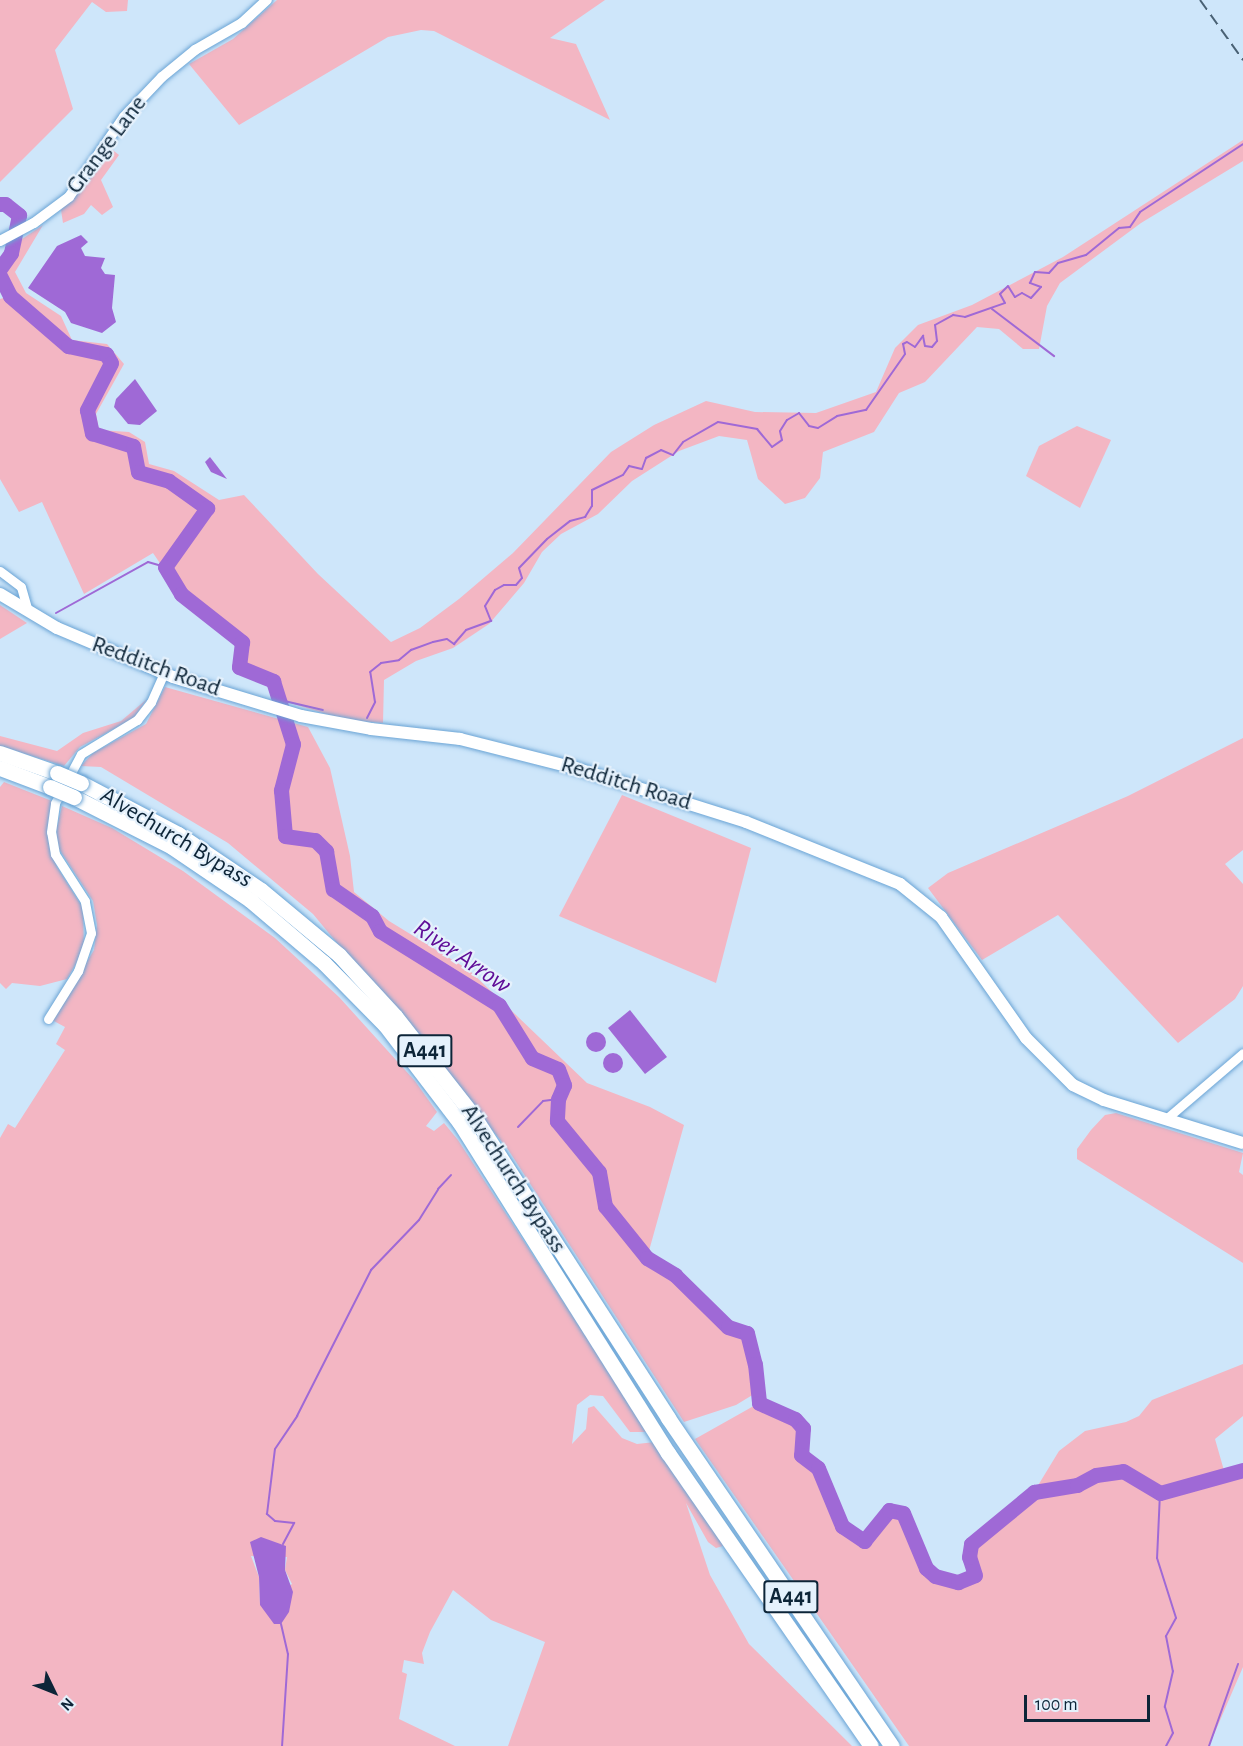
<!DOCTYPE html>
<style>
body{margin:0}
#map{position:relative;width:1243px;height:1746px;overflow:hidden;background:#cee6fa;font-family:"Alegreya Sans",sans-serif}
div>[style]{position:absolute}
.green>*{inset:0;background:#f3b6c3}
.water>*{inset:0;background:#9f69d6}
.round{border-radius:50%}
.stream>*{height:2px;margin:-1px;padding:0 1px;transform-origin:1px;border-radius:1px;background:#9f69d6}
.river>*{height:15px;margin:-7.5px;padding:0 7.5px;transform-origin:7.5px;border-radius:7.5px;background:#9f69d6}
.roads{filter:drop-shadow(0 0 2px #6aa4d5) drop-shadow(0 0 2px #6aa4d5)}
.minor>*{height:9px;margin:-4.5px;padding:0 4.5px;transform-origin:4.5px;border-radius:4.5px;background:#fff}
.tertiary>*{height:10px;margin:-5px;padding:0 5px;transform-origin:5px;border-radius:5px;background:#fff}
.secondary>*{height:12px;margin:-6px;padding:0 6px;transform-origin:6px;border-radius:6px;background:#fff}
.trunk>*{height:15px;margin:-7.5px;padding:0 7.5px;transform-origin:7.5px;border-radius:7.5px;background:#fff}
.rail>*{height:2px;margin-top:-1px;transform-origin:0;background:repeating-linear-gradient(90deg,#496174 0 12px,transparent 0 18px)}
.bridges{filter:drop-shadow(0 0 2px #6aa4d5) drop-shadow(0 0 2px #6aa4d5)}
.trunk-bridge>*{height:15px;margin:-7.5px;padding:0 7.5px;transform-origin:7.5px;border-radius:7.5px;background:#fff}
span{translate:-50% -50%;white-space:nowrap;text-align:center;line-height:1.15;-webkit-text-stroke:4.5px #e5f1fc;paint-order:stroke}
.shield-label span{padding:2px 4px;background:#e5f1fc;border:2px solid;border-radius:4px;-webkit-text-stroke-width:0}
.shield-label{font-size:22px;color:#0d2538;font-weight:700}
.street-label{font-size:24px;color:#0d2538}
.water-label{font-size:26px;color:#600e98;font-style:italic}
.north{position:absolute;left:24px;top:1662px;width:60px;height:60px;-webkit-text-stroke:4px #e5f1fc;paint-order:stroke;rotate:133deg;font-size:16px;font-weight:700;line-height:24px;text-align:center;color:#0d2538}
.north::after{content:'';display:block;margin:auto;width:21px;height:27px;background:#0d2538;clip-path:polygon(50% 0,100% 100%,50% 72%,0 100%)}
.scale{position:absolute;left:1024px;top:1695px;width:126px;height:27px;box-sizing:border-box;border:3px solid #0d2538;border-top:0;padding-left:8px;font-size:18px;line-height:21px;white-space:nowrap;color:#0d2538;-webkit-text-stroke:4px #e5f1fc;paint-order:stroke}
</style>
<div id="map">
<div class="green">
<i style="clip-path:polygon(0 0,128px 0,127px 11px,106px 12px,92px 2px,55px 50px,73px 109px,0 182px)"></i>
<i style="clip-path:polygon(277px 0,605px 0,550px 38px,576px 44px,610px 120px,434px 31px,421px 30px,388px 37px,239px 125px,189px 64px,233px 39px)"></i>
<i style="clip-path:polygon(1243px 140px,1243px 161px,1141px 223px,1060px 283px,1047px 306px,1039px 349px,1023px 349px,999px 329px,977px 327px,925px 382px,899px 393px,874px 432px,823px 452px,820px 478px,805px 498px,785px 504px,758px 479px,747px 440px,719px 436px,679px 451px,632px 481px,598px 514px,561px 534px,542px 552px,524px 583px,489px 624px,453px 648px,416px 661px,384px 680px,383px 723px,346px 720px,280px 700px,272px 681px,239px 667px,242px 642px,181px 594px,153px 553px,84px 594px,42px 502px,19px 512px,0 479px,0 299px,10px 296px,0 269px,11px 253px,10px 247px,43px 225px,15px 272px,26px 293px,61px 316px,72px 340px,107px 344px,124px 364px,96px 414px,99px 430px,129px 432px,145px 442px,149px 464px,174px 471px,219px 500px,244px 495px,318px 574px,391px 642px,420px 628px,459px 599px,513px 553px,611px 452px,654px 425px,706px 401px,755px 412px,816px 413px,876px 392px,895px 348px,918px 325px,972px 305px,1063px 257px)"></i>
<i style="clip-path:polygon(109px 147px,119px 155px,101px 180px,113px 207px,102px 215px,91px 205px,84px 214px,63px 223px,61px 210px,93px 175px)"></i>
<i style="clip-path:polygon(1077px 426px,1111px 440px,1080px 508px,1026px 476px,1039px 446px)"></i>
<i style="clip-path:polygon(0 605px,27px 623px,0 639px)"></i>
<i style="clip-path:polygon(165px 687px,308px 727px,330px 768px,350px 856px,354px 892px,389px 921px,469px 970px,587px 1083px,650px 1107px,684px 1125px,647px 1258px,675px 1275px,728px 1327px,747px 1333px,759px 1391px,736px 1405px,684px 1422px,507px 1148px,313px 914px,228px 843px,101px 767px,81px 766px,93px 753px,146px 724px)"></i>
<i style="clip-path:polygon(147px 699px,134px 718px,80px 747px,64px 766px,0 746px,0 736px,57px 751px,83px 733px,121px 721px)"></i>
<i style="clip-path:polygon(1243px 738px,1243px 850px,1225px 864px,1243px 884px,1243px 986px,1235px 999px,1178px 1043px,1058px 915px,982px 960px,928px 888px,948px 873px,1128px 796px)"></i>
<i style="clip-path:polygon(4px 782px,52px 801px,48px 839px,57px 867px,83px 908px,84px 950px,67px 979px,40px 986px,12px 983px,6px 989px,0 983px,0 787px)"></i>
<i style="clip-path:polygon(622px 795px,751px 848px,716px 983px,559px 916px)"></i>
<i style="clip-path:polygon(evenodd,62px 806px,112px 828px,183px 871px,275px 938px,339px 997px,415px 1081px,437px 1112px,426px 1126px,434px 1131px,444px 1123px,458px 1140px,648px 1432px,630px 1432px,603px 1396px,590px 1395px,577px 1405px,572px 1444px,586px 1429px,588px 1408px,594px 1406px,622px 1438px,637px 1444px,655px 1442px,720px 1536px,723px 1546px,716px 1548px,708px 1542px,686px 1503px,710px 1575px,749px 1644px,852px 1746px,508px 1746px,545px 1642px,491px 1620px,453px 1590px,430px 1632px,422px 1653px,424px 1664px,404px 1660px,402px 1672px,407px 1674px,399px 1719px,455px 1746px,0 1746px,0 1138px,8px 1124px,15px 1128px,65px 1050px,56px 1044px,65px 1027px,52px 1020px,94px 950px,97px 925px,93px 901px,59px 849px,56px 831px,62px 806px,251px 1556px,287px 1557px,285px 1570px,292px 1584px,260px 1605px,259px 1577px,251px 1556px)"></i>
<i style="clip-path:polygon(1116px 1113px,1243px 1153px,1239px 1172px,1243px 1175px,1243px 1263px,1077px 1159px,1077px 1149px,1091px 1130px,1105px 1115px)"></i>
<i style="clip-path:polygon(1243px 1364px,1243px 1416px,1215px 1439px,1225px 1474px,1243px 1470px,1243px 1667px,1209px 1746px,909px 1746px,695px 1439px,759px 1403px,795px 1419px,803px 1428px,801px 1455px,818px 1468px,842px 1526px,864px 1540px,889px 1510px,903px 1513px,926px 1568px,935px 1576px,958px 1582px,975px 1574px,969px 1557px,971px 1544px,1034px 1492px,1059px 1451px,1085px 1431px,1126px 1422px,1139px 1416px,1152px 1400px)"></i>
</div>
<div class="water">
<i style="clip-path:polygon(81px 235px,88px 242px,81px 248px,85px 256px,105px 258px,101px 268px,105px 274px,115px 275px,112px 308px,116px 322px,102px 333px,71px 323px,65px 312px,28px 288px,57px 246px)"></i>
<i style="clip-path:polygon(135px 379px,157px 411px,140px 425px,128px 424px,114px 407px,116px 399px)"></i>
<i style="clip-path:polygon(210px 457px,227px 479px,211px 472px,205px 462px)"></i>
<i style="clip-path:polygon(630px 1010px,667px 1057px,645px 1074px,608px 1028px)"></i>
<i class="round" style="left:586px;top:1032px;width:20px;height:20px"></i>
<i class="round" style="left:603px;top:1053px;width:20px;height:20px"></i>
<i style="clip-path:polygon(261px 1537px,286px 1546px,285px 1570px,293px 1592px,289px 1612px,281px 1624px,274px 1624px,260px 1605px,259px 1577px,250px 1542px)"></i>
</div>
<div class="stream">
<i style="left:992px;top:309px;width:78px;rotate:37.2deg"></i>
<i style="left:56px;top:613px;width:105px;rotate:-29deg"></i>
<i style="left:148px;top:562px;width:18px;rotate:16deg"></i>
<i style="left:280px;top:700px;width:44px;rotate:13.1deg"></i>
<i style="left:367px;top:718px;width:18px;rotate:-63deg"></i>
<i style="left:375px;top:702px;width:30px;rotate:-99deg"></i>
<i style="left:370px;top:672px;width:14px;rotate:-39deg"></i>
<i style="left:381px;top:663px;width:18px;rotate:-9deg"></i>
<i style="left:399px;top:660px;width:16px;rotate:-40deg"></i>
<i style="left:411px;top:650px;width:23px;rotate:-20deg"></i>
<i style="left:433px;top:642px;width:14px;rotate:-12deg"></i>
<i style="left:447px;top:639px;width:9px;rotate:36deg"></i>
<i style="left:454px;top:644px;width:18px;rotate:-49deg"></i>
<i style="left:466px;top:630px;width:27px;rotate:-20deg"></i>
<i style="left:491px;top:621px;width:16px;rotate:-112deg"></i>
<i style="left:485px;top:606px;width:19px;rotate:-58deg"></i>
<i style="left:495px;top:590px;width:10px;rotate:-29deg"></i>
<i style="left:504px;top:585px;width:12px"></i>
<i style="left:516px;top:585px;width:9px;rotate:-49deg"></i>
<i style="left:522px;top:578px;width:10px;rotate:-107deg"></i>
<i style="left:519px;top:568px;width:40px;rotate:-46deg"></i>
<i style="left:547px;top:539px;width:29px;rotate:-38deg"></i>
<i style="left:570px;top:521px;width:16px;rotate:-15deg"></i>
<i style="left:585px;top:517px;width:13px;rotate:-58deg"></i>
<i style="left:592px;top:506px;width:16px;rotate:-90deg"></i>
<i style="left:592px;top:490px;width:34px;rotate:-26deg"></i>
<i style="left:623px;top:475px;width:11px;rotate:-56deg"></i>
<i style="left:629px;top:466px;width:13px;rotate:13deg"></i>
<i style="left:642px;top:469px;width:12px;rotate:-70deg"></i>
<i style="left:646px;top:458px;width:17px;rotate:-28deg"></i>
<i style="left:661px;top:450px;width:13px;rotate:23deg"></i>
<i style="left:673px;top:455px;width:16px;rotate:-52deg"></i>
<i style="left:683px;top:442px;width:40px;rotate:-29.7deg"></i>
<i style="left:718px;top:422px;width:40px;rotate:10deg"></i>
<i style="left:757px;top:429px;width:23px;rotate:50deg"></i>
<i style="left:772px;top:447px;width:12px;rotate:-35deg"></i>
<i style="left:782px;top:440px;width:9px;rotate:-103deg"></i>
<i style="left:780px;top:431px;width:13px;rotate:-58deg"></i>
<i style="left:787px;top:420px;width:14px;rotate:-30deg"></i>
<i style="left:799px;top:413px;width:16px;rotate:52deg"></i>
<i style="left:809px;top:426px;width:9px;rotate:13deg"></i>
<i style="left:818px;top:428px;width:22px;rotate:-32deg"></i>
<i style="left:837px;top:416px;width:30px;rotate:-12deg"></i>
<i style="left:866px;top:410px;width:68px;rotate:-55.1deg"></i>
<i style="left:905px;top:354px;width:10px;rotate:-101deg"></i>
<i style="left:903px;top:344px;width:4px;rotate:-27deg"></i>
<i style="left:907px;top:342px;width:9px;rotate:32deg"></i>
<i style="left:915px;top:347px;width:14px;rotate:-54deg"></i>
<i style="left:923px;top:336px;width:10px;rotate:79deg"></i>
<i style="left:925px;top:346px;width:7px;rotate:8deg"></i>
<i style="left:932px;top:347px;width:8px;rotate:-50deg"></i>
<i style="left:937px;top:341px;width:16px;rotate:-97deg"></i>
<i style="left:935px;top:325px;width:21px;rotate:-29deg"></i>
<i style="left:953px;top:315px;width:12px;rotate:9deg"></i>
<i style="left:965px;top:317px;width:42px;rotate:-19.3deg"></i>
<i style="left:1005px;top:303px;width:10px;rotate:-119deg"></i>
<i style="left:1000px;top:294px;width:11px;rotate:-45deg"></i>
<i style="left:1008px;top:286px;width:13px;rotate:58deg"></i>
<i style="left:1015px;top:297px;width:8px;rotate:-30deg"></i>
<i style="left:1022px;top:293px;width:10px;rotate:29deg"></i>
<i style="left:1031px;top:298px;width:15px;rotate:-48deg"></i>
<i style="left:1041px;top:287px;width:12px;rotate:-160deg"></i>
<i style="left:1030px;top:283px;width:12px;rotate:-66deg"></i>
<i style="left:1035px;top:272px;width:14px;rotate:4deg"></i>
<i style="left:1049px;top:273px;width:13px;rotate:-48deg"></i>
<i style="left:1058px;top:263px;width:29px;rotate:-16deg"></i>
<i style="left:1086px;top:255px;width:43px;rotate:-39.3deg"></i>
<i style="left:1119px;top:228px;width:11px;rotate:-5deg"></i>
<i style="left:1130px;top:227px;width:18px;rotate:-56deg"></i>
<i style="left:1140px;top:212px;width:123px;rotate:-33.4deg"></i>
<i style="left:518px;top:1127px;width:36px;rotate:-46deg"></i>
<i style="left:543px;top:1101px;width:15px;rotate:-8deg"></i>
<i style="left:1160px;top:1493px;width:65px;rotate:92.6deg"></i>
<i style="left:1157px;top:1558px;width:63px;rotate:72.4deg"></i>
<i style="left:1176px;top:1618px;width:21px;rotate:119deg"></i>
<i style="left:1166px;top:1636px;width:36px;rotate:79deg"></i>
<i style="left:1173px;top:1671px;width:37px;rotate:103deg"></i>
<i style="left:1165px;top:1707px;width:27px;rotate:73deg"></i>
<i style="left:1173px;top:1733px;width:15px;rotate:118deg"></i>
<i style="left:283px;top:1544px;width:24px;rotate:-62deg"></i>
<i style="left:294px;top:1523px;width:19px;rotate:-174deg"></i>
<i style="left:275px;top:1521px;width:11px;rotate:-139deg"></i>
<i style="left:267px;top:1514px;width:65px;rotate:-83deg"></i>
<i style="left:275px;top:1449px;width:40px;rotate:-56deg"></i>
<i style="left:297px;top:1416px;width:164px;rotate:-63.1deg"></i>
<i style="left:371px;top:1270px;width:69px;rotate:-46.2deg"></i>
<i style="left:419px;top:1220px;width:36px;rotate:-58deg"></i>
<i style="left:438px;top:1189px;width:19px;rotate:-47deg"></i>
<i style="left:281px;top:1624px;width:31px;rotate:77deg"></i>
<i style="left:288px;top:1654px;width:92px;rotate:93.7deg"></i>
<i style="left:1209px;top:1746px;width:87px;rotate:-70.5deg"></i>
</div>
<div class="river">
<i style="left:0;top:204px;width:5px"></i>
<i style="left:5px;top:204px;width:18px;rotate:38deg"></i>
<i style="left:19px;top:215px;width:39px;rotate:102deg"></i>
<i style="left:11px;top:253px;width:19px;rotate:125deg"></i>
<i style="left:0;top:276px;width:22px;rotate:63deg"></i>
<i style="left:10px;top:296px;width:77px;rotate:40.8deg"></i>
<i style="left:68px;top:346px;width:39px;rotate:12deg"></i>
<i style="left:106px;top:354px;width:10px;rotate:61deg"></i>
<i style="left:111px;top:363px;width:53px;rotate:117.1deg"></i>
<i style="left:87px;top:410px;width:24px;rotate:78deg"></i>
<i style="left:92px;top:433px;width:43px;rotate:17.6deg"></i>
<i style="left:133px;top:446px;width:26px;rotate:79deg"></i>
<i style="left:138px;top:472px;width:32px;rotate:16deg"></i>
<i style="left:169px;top:481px;width:47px;rotate:35.4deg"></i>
<i style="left:207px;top:508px;width:72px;rotate:125.4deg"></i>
<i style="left:165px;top:567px;width:31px;rotate:59deg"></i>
<i style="left:181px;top:594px;width:78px;rotate:38.2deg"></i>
<i style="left:242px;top:642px;width:25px;rotate:97deg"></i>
<i style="left:239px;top:667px;width:37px;rotate:22deg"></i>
<i style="left:273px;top:681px;width:66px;rotate:72.4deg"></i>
<i style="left:293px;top:744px;width:48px;rotate:104.6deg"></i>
<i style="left:281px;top:790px;width:46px;rotate:85deg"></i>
<i style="left:285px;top:836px;width:30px;rotate:8deg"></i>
<i style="left:315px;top:840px;width:16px;rotate:45deg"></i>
<i style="left:326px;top:851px;width:39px;rotate:80deg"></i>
<i style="left:333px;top:889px;width:47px;rotate:34.7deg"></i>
<i style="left:372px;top:916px;width:17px;rotate:62deg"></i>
<i style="left:380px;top:931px;width:140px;rotate:31.9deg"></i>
<i style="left:499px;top:1005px;width:62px;rotate:58.1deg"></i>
<i style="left:532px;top:1058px;width:28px;rotate:23deg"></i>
<i style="left:558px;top:1069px;width:17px;rotate:69deg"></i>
<i style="left:564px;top:1085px;width:15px;rotate:113deg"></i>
<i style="left:558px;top:1099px;width:22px;rotate:93deg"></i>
<i style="left:557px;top:1121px;width:66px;rotate:50.5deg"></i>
<i style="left:599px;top:1172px;width:35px;rotate:80deg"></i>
<i style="left:605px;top:1206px;width:67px;rotate:51.1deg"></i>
<i style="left:647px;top:1258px;width:33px;rotate:31deg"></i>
<i style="left:675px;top:1275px;width:74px;rotate:44.5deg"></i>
<i style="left:728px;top:1327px;width:20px;rotate:18deg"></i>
<i style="left:747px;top:1333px;width:32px;rotate:76deg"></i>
<i style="left:755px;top:1364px;width:39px;rotate:84deg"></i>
<i style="left:759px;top:1403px;width:39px;rotate:24deg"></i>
<i style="left:795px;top:1419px;width:12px;rotate:48deg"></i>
<i style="left:803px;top:1428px;width:27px;rotate:94deg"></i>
<i style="left:801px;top:1455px;width:21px;rotate:37deg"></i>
<i style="left:818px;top:1468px;width:63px;rotate:67.5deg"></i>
<i style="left:842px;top:1526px;width:27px;rotate:34deg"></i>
<i style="left:864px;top:1541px;width:40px;rotate:-51deg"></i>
<i style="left:889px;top:1510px;width:14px;rotate:12deg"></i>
<i style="left:903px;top:1513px;width:60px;rotate:67.3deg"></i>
<i style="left:926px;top:1568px;width:12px;rotate:42deg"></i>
<i style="left:935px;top:1576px;width:24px;rotate:15deg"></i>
<i style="left:958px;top:1582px;width:18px;rotate:-22deg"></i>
<i style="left:975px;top:1575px;width:19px;rotate:-108deg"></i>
<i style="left:969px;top:1557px;width:13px;rotate:-81deg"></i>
<i style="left:971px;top:1544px;width:82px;rotate:-39.5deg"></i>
<i style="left:1034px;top:1492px;width:44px;rotate:-9.2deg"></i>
<i style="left:1077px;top:1485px;width:21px;rotate:-28deg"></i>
<i style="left:1096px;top:1475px;width:27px;rotate:-8deg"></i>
<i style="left:1123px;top:1471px;width:43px;rotate:30.7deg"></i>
<i style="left:1160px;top:1493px;width:86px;rotate:-15.5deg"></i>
</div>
<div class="roads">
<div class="minor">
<i style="left:0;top:571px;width:26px;rotate:37deg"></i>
<i style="left:21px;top:587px;width:25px;rotate:74deg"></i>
<i style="left:48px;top:1019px;width:57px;rotate:-58deg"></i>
<i style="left:78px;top:971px;width:40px;rotate:-71.1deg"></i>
<i style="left:91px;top:933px;width:33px;rotate:-101deg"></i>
<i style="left:85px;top:901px;width:56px;rotate:-122.6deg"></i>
<i style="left:55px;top:854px;width:22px;rotate:-100deg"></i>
<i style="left:51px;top:832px;width:29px;rotate:-82deg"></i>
<i style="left:55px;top:803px;width:55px;rotate:-62deg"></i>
<i style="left:81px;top:754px;width:66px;rotate:-31.3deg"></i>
<i style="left:137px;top:720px;width:23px;rotate:-52deg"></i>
<i style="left:151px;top:702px;width:32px;rotate:-66deg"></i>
<i style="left:1166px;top:1119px;width:101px;rotate:-40.6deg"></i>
</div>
<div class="tertiary">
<i style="left:0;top:241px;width:38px;rotate:-28deg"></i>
<i style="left:34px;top:223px;width:44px;rotate:-36.6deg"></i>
<i style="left:69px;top:197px;width:97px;rotate:-55.5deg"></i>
<i style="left:124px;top:117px;width:55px;rotate:-46.5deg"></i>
<i style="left:162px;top:77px;width:43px;rotate:-39.3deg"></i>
<i style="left:195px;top:50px;width:54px;rotate:-29.9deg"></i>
<i style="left:242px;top:23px;width:34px;rotate:-43deg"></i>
</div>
<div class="secondary">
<i style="left:0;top:594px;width:66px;rotate:30.8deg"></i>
<i style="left:57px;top:628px;width:126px;rotate:22.9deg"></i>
<i style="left:173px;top:677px;width:134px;rotate:16.9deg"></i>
<i style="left:301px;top:716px;width:71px;rotate:10.5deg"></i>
<i style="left:371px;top:729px;width:90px;rotate:6.4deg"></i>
<i style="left:460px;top:739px;width:119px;rotate:14.2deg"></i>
<i style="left:575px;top:768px;width:179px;rotate:17.5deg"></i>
<i style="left:746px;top:822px;width:166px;rotate:21.9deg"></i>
<i style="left:900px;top:884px;width:53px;rotate:38.8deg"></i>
<i style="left:941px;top:917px;width:148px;rotate:54.9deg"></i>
<i style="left:1026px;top:1038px;width:66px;rotate:45deg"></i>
<i style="left:1073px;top:1085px;width:34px;rotate:26deg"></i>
<i style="left:1104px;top:1100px;width:145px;rotate:17.2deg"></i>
</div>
<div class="trunk">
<i style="left:0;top:753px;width:60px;rotate:19.3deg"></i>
<i style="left:0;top:768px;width:53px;rotate:20.8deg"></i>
<i style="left:81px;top:783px;width:110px;rotate:27.7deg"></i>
<i style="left:178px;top:834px;width:100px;rotate:34deg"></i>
<i style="left:261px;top:890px;width:102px;rotate:39.8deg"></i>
<i style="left:339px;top:955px;width:83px;rotate:47.4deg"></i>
<i style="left:395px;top:1016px;width:126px;rotate:51.8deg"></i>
<i style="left:473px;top:1115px;width:360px;rotate:57.2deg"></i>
<i style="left:668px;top:1418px;width:397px;rotate:55.7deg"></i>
<i style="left:74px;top:797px;width:110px;rotate:27deg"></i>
<i style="left:172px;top:847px;width:94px;rotate:34.2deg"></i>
<i style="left:250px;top:900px;width:97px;rotate:40.4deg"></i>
<i style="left:324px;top:963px;width:87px;rotate:45.5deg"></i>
<i style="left:385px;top:1025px;width:123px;rotate:52.6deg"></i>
<i style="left:460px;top:1123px;width:390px;rotate:57.8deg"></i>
<i style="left:668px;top:1453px;width:356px;rotate:55.3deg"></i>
</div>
</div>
<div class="rail">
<i style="left:1200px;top:0;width:74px;rotate:54.4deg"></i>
</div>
<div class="bridges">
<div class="trunk-bridge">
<i style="left:57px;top:773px;width:26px;rotate:23deg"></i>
<i style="left:50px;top:787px;width:26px;rotate:23deg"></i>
</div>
</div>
<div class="shield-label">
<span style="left:425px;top:1051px">A441</span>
<span style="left:791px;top:1597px">A441</span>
</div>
<div class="street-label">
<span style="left:107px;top:145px;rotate:-53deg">Grange Lane</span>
<span style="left:156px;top:667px;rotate:20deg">Redditch Road</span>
<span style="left:626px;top:784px;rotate:17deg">Redditch Road</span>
<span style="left:176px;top:838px;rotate:31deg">Alvechurch Bypass</span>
<span style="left:513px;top:1179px;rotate:57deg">Alvechurch Bypass</span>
</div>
<div class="water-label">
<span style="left:462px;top:957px;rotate:34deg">River Arrow</span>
</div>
<div class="north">N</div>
<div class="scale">100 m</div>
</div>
